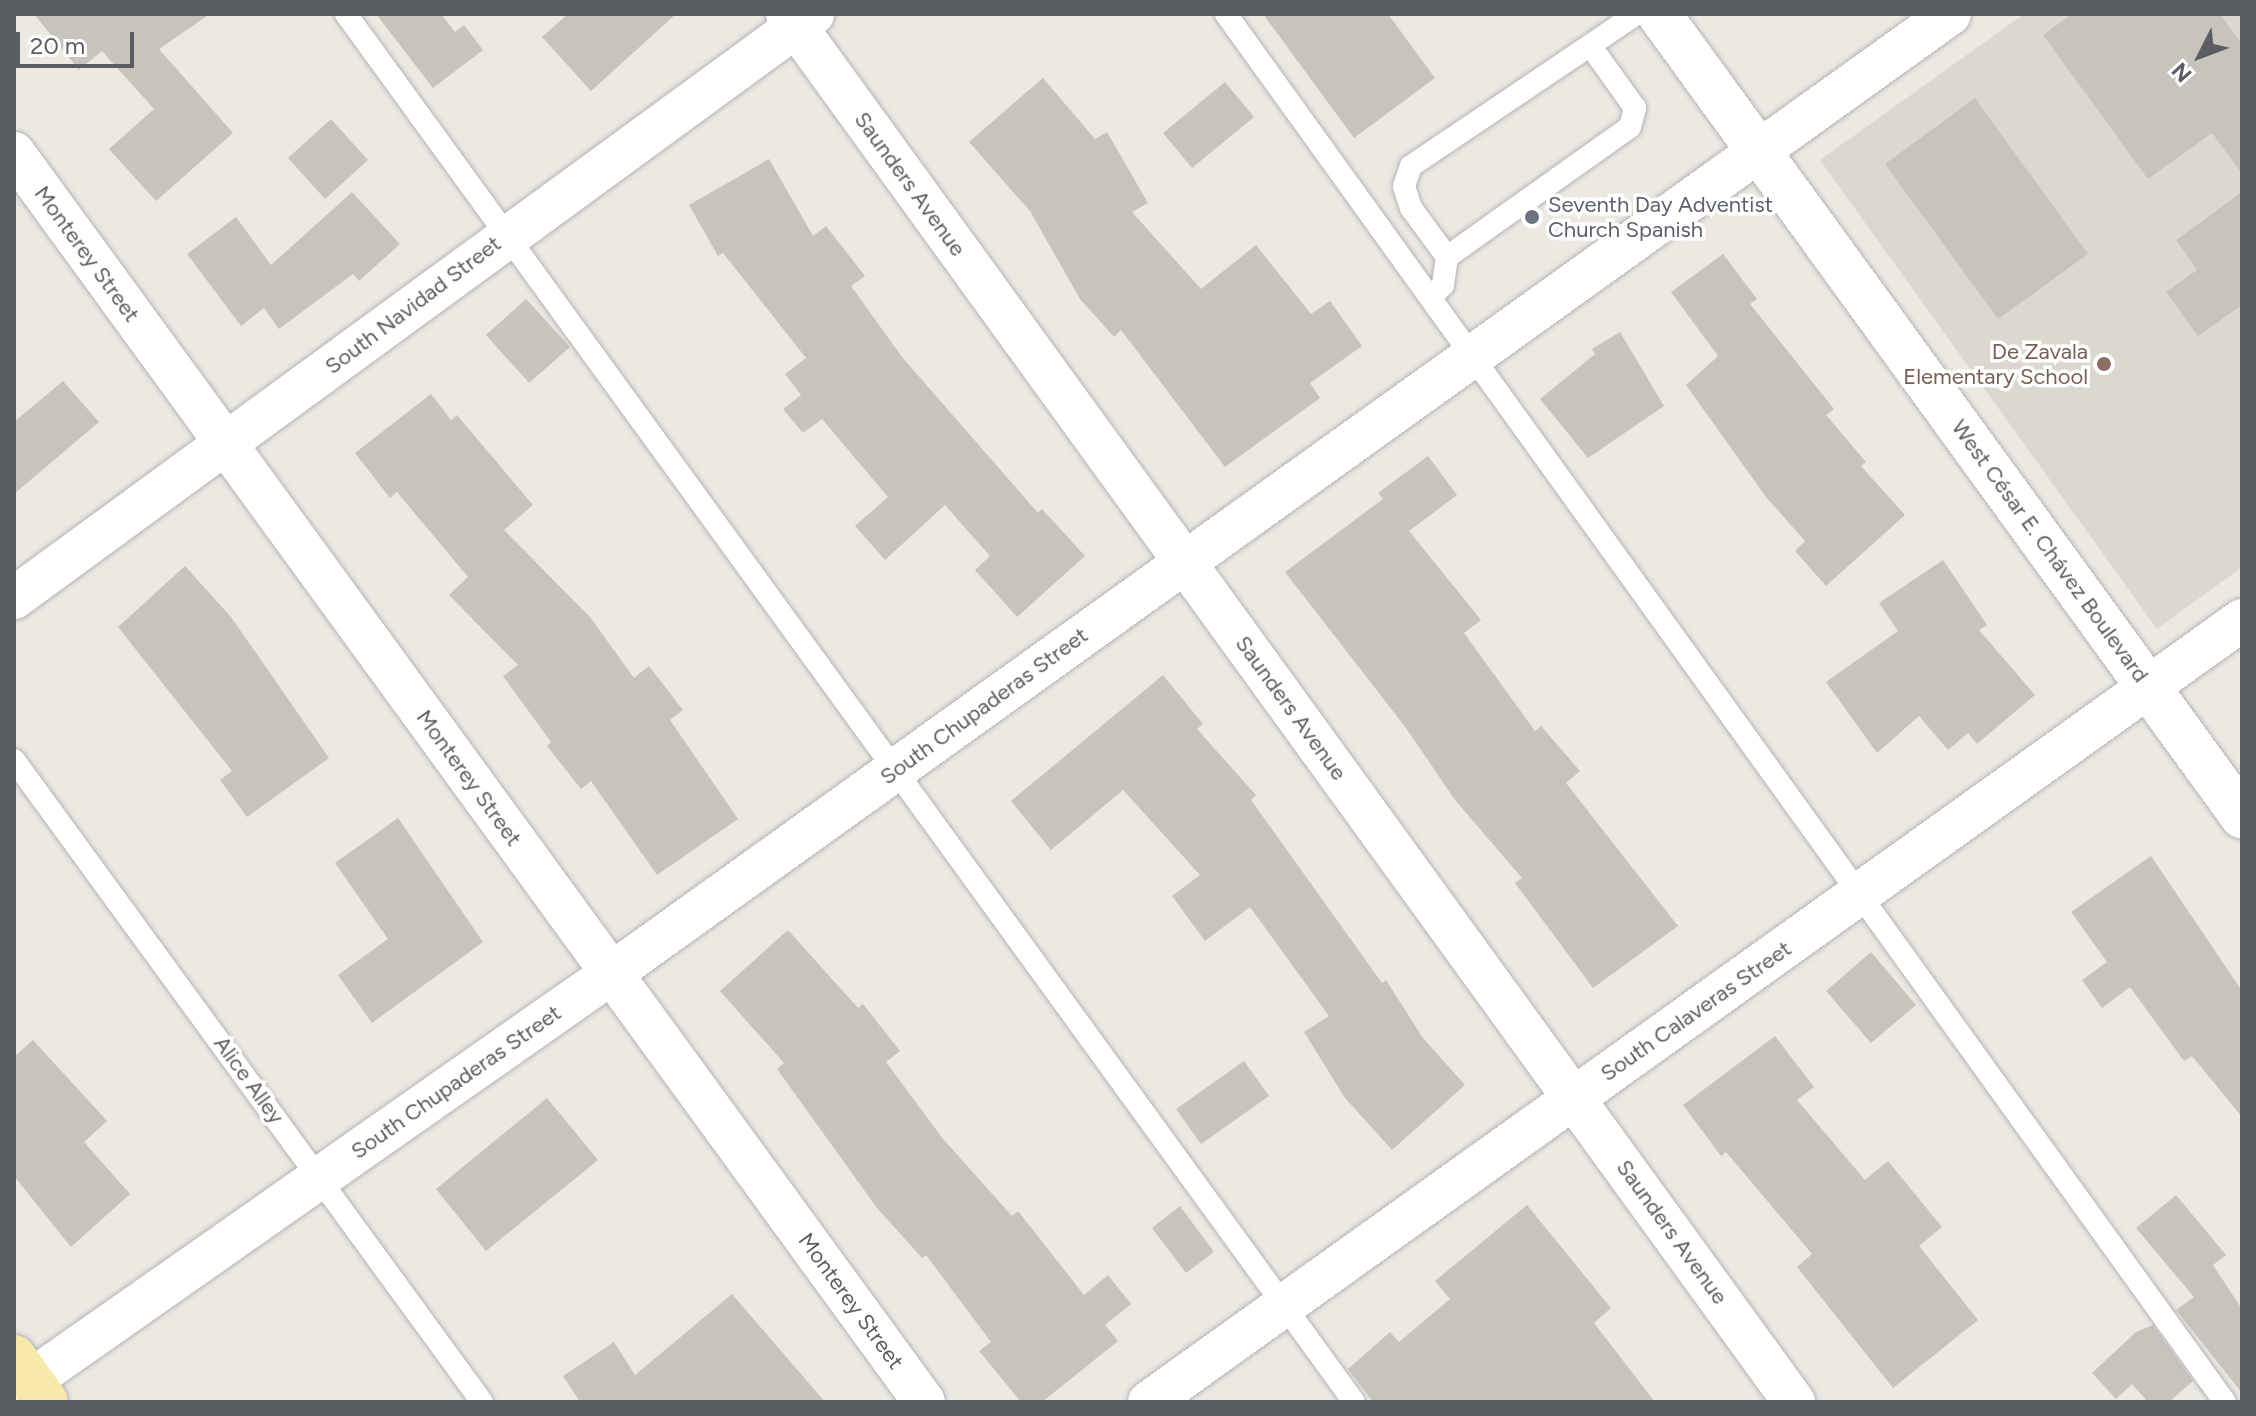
<!DOCTYPE html>
<meta charset="utf-8">
<style>
body{margin:0}
#map{position:relative;width:2256px;height:1416px;overflow:hidden;background:#ebe9e1;font-family:Figtree,sans-serif}
div>[style]{position:absolute}
.education>*{inset:0;background:#dbd8d0}
.building>*{inset:0;background:#c7c4be}
.roads{filter:drop-shadow(0 0 2px #b2b4b8) drop-shadow(0 0 2px #b2b4b8)}
.lane>*{height:22px;margin:-11px;padding:0 11px;transform-origin:11px;border-radius:11px;background:#fff}
.street>*{height:42px;margin:-21px;padding:0 21px;transform-origin:21px;border-radius:21px;background:#fff}
.secondary>*{height:44px;margin:-22px;padding:0 22px;transform-origin:22px;border-radius:22px;background:#fff}
.primary>*{height:44px;margin:-22px;padding:0 22px;transform-origin:22px;border-radius:22px;background:#f7e9aa}
.dots>*{width:22px;height:22px;translate:-50% -50%;box-sizing:border-box;border:4px solid #fff;border-radius:50%}
span{translate:-50% -50%;white-space:nowrap;text-align:center;line-height:1.15;-webkit-text-stroke:7px #fff;paint-order:stroke}
.street-label{font-size:22px;color:#5a5d61}
.worship-label{font-size:22px;color:#5b616d}
.left{translate:0 -50%;text-align:left}
.education-label{font-size:22px;color:#785e54}
.right{translate:-100% -50%;text-align:right}
.frame{position:absolute;inset:0;border:16px solid #5a5d61;pointer-events:none}
.north{position:absolute;left:2160px;top:16px;width:80px;height:80px;-webkit-text-stroke:6px #fff;paint-order:stroke;rotate:228deg;font-size:22px;font-weight:700;line-height:32px;text-align:center;color:#5a5d61}
.north::after{content:'';display:block;margin:auto;width:28px;height:36px;background:#5a5d61;clip-path:polygon(50% 0,100% 100%,50% 72%,0 100%)}
.scale{position:absolute;left:16px;top:32px;width:118px;height:36px;box-sizing:border-box;border:4px solid #5a5d61;border-top:0;padding-left:10px;font-size:24px;line-height:28px;white-space:nowrap;color:#5a5d61;-webkit-text-stroke:6px #fff;paint-order:stroke}
</style>
<div id="map">
<div class="education">
<i style="clip-path:polygon(2024px 14px,2242px 14px,2242px 567px,2157px 629px,1820px 160px)"></i>
</div>
<div class="building">
<i style="clip-path:polygon(34px 14px,210px 14px,159px 49px,233px 133px,156px 201px,109px 149px,154px 109px,102px 51px,79px 70px)"></i>
<i style="clip-path:polygon(376px 14px,441px 14px,455px 32px,464px 25px,483px 50px,433px 88px)"></i>
<i style="clip-path:polygon(568px 14px,676px 14px,591px 91px,542px 37px)"></i>
<i style="clip-path:polygon(1263px 14px,1388px 14px,1435px 78px,1354px 138px)"></i>
<i style="clip-path:polygon(2072px 14px,2220px 14px,2242px 44px,2242px 174px,2212px 133px,2148px 179px,2043px 35px)"></i>
<i style="clip-path:polygon(1043px 78px,1095px 139px,1107px 132px,1148px 203px,1132px 212px,1201px 289px,1256px 245px,1311px 314px,1330px 301px,1362px 346px,1310px 383px,1320px 398px,1225px 467px,1121px 330px,1114px 337px,1080px 299px,1030px 211px,969px 142px)"></i>
<i style="clip-path:polygon(1225px 82px,1254px 117px,1192px 168px,1163px 133px)"></i>
<i style="clip-path:polygon(1975px 98px,2088px 254px,1998px 319px,1885px 164px)"></i>
<i style="clip-path:polygon(331px 119px,368px 160px,325px 199px,288px 158px)"></i>
<i style="clip-path:polygon(769px 159px,813px 236px,826px 226px,865px 276px,851px 286px,902px 357px,1038px 513px,1042px 509px,1085px 556px,1017px 617px,975px 570px,990px 556px,945px 505px,885px 560px,855px 526px,888px 497px,822px 419px,803px 433px,783px 409px,801px 395px,785px 374px,806px 358px,723px 253px,718px 256px,689px 205px)"></i>
<i style="clip-path:polygon(352px 192px,400px 244px,359px 281px,353px 274px,279px 329px,264px 308px,241px 326px,187px 254px,236px 217px,271px 265px)"></i>
<i style="clip-path:polygon(2242px 192px,2242px 305px,2198px 336px,2166px 292px,2197px 270px,2176px 240px)"></i>
<i style="clip-path:polygon(1723px 254px,1757px 299px,1750px 304px,1834px 409px,1826px 415px,1866px 462px,1861px 466px,1905px 515px,1826px 586px,1795px 551px,1805px 541px,1766px 497px,1686px 385px,1718px 356px,1671px 292px)"></i>
<i style="clip-path:polygon(526px 299px,570px 347px,529px 383px,486px 335px)"></i>
<i style="clip-path:polygon(1620px 332px,1664px 406px,1588px 458px,1540px 399px,1595px 354px,1592px 349px)"></i>
<i style="clip-path:polygon(63px 381px,99px 422px,14px 494px,14px 422px)"></i>
<i style="clip-path:polygon(431px 394px,451px 420px,457px 415px,533px 505px,504px 530px,590px 617px,634px 678px,649px 666px,683px 710px,670px 720px,738px 819px,657px 875px,591px 781px,581px 789px,547px 746px,551px 742px,503px 676px,518px 665px,449px 595px,468px 577px,397px 492px,390px 498px,355px 453px)"></i>
<i style="clip-path:polygon(1428px 456px,1457px 495px,1409px 531px,1481px 620px,1464px 633px,1535px 731px,1541px 726px,1580px 771px,1566px 783px,1678px 926px,1593px 988px,1515px 883px,1522px 878px,1455px 800px,1406px 728px,1285px 572px,1383px 499px,1378px 493px)"></i>
<i style="clip-path:polygon(1943px 560px,1987px 625px,1979px 630px,2035px 695px,1977px 744px,1968px 733px,1948px 750px,1919px 716px,1877px 753px,1826px 682px,1898px 631px,1879px 603px)"></i>
<i style="clip-path:polygon(185px 566px,231px 617px,329px 758px,247px 817px,220px 780px,232px 771px,118px 627px)"></i>
<i style="clip-path:polygon(1163px 675px,1203px 724px,1197px 729px,1256px 795px,1251px 800px,1382px 983px,1386px 980px,1423px 1038px,1465px 1085px,1392px 1150px,1345px 1098px,1304px 1032px,1329px 1016px,1250px 907px,1205px 941px,1172px 896px,1200px 875px,1123px 790px,1051px 850px,1011px 801px)"></i>
<i style="clip-path:polygon(398px 818px,483px 942px,372px 1023px,338px 975px,388px 939px,335px 863px)"></i>
<i style="clip-path:polygon(2151px 856px,2242px 991px,2242px 1117px,2192px 1056px,2184px 1061px,2130px 987px,2102px 1008px,2082px 980px,2107px 962px,2071px 912px)"></i>
<i style="clip-path:polygon(788px 930px,858px 1008px,863px 1004px,900px 1051px,886px 1062px,943px 1139px,1012px 1216px,1018px 1211px,1084px 1295px,1108px 1275px,1131px 1304px,1105px 1325px,1118px 1341px,1042px 1402px,1021px 1402px,979px 1351px,991px 1342px,926px 1255px,922px 1258px,877px 1208px,777px 1069px,784px 1063px,720px 991px)"></i>
<i style="clip-path:polygon(1871px 952px,1916px 1005px,1871px 1043px,1826px 991px)"></i>
<i style="clip-path:polygon(1775px 1036px,1814px 1087px,1797px 1100px,1865px 1180px,1888px 1161px,1942px 1227px,1919px 1246px,1978px 1320px,1893px 1388px,1797px 1267px,1812px 1254px,1726px 1152px,1721px 1156px,1683px 1105px)"></i>
<i style="clip-path:polygon(33px 1040px,107px 1121px,84px 1142px,130px 1194px,71px 1247px,14px 1176px,14px 1057px)"></i>
<i style="clip-path:polygon(1244px 1061px,1269px 1096px,1201px 1144px,1176px 1109px)"></i>
<i style="clip-path:polygon(547px 1098px,598px 1160px,486px 1251px,436px 1189px)"></i>
<i style="clip-path:polygon(2176px 1195px,2226px 1255px,2213px 1265px,2242px 1309px,2242px 1393px,2176px 1310px,2194px 1297px,2136px 1228px)"></i>
<i style="clip-path:polygon(1527px 1205px,1611px 1308px,1594px 1323px,1655px 1402px,1373px 1402px,1348px 1369px,1390px 1332px,1399px 1342px,1450px 1299px,1435px 1281px)"></i>
<i style="clip-path:polygon(1180px 1206px,1214px 1252px,1186px 1273px,1152px 1228px)"></i>
<i style="clip-path:polygon(732px 1294px,825px 1402px,580px 1402px,563px 1376px,614px 1342px,635px 1375px)"></i>
<i style="clip-path:polygon(2153px 1325px,2193px 1381px,2169px 1402px,2148px 1402px,2132px 1384px,2116px 1399px,2092px 1373px,2136px 1332px)"></i>
</div>
<div class="roads">
<div class="lane">
<i style="left:346px;top:14px;width:1715px;rotate:54.01deg"></i>
<i style="left:1226px;top:14px;width:1710px;rotate:54.26deg"></i>
<i style="left:1447px;top:257px;width:224px;rotate:-35.4deg"></i>
<i style="left:1630px;top:127px;width:20px;rotate:-75deg"></i>
<i style="left:1635px;top:108px;width:74px;rotate:-125.6deg"></i>
<i style="left:1431px;top:297px;width:17px;rotate:-45deg"></i>
<i style="left:1443px;top:285px;width:28px;rotate:-82deg"></i>
<i style="left:1447px;top:257px;width:61px;rotate:-126.3deg"></i>
<i style="left:1411px;top:208px;width:23px;rotate:-108deg"></i>
<i style="left:1404px;top:186px;width:21px;rotate:-71deg"></i>
<i style="left:1411px;top:166px;width:272px;rotate:-34deg"></i>
<i style="left:14px;top:760px;width:794px;rotate:53.91deg"></i>
</div>
<div class="street">
<i style="left:787px;top:14px;width:1715px;rotate:54.04deg"></i>
<i style="left:14px;top:153px;width:1545px;rotate:53.92deg"></i>
<i style="left:14px;top:598px;width:990px;rotate:-36.16deg"></i>
<i style="left:14px;top:1392px;width:730px;rotate:-35.02deg"></i>
<i style="left:612px;top:973px;width:1646px;rotate:-35.63deg"></i>
<i style="left:1149px;top:1402px;width:1344px;rotate:-35.58deg"></i>
</div>
<div class="secondary">
<i style="left:1659px;top:14px;width:992px;rotate:53.99deg"></i>
</div>
<div class="primary">
<i style="left:14px;top:1357px;width:55px;rotate:54.6deg"></i>
</div>
</div>
<div class="dots">
<i style="left:1532px;top:217px;background:#6b7280"></i>
<i style="left:2104px;top:364px;background:#8d6e63"></i>
</div>
<div class="street-label">
<span style="left:910px;top:184px;rotate:54deg">Saunders Avenue</span>
<span style="left:87px;top:254px;rotate:54deg">Monterey Street</span>
<span style="left:413px;top:305px;rotate:-37deg">South Navidad Street</span>
<span style="left:2050px;top:551px;rotate:54deg">West César E. Chávez Boulevard</span>
<span style="left:984px;top:706px;rotate:-36deg">South Chupaderas Street</span>
<span style="left:1291px;top:708px;rotate:54deg">Saunders Avenue</span>
<span style="left:469px;top:778px;rotate:54deg">Monterey Street</span>
<span style="left:1696px;top:1011px;rotate:-35deg">South Calaveras Street</span>
<span style="left:249px;top:1080px;rotate:54deg">Alice Alley</span>
<span style="left:456px;top:1082px;rotate:-35deg">South Chupaderas Street</span>
<span style="left:1672px;top:1232px;rotate:54deg">Saunders Avenue</span>
<span style="left:851px;top:1301px;rotate:54deg">Monterey Street</span>
</div>
<div class="worship-label">
<span class="left" style="left:1548px;top:217px">Seventh Day Adventist<br>Church Spanish</span>
</div>
<div class="education-label">
<span class="right" style="left:2088px;top:364px">De Zavala<br>Elementary School</span>
</div>
<div class="frame"></div>
<div class="north">N</div>
<div class="scale">20 m</div>
</div>
